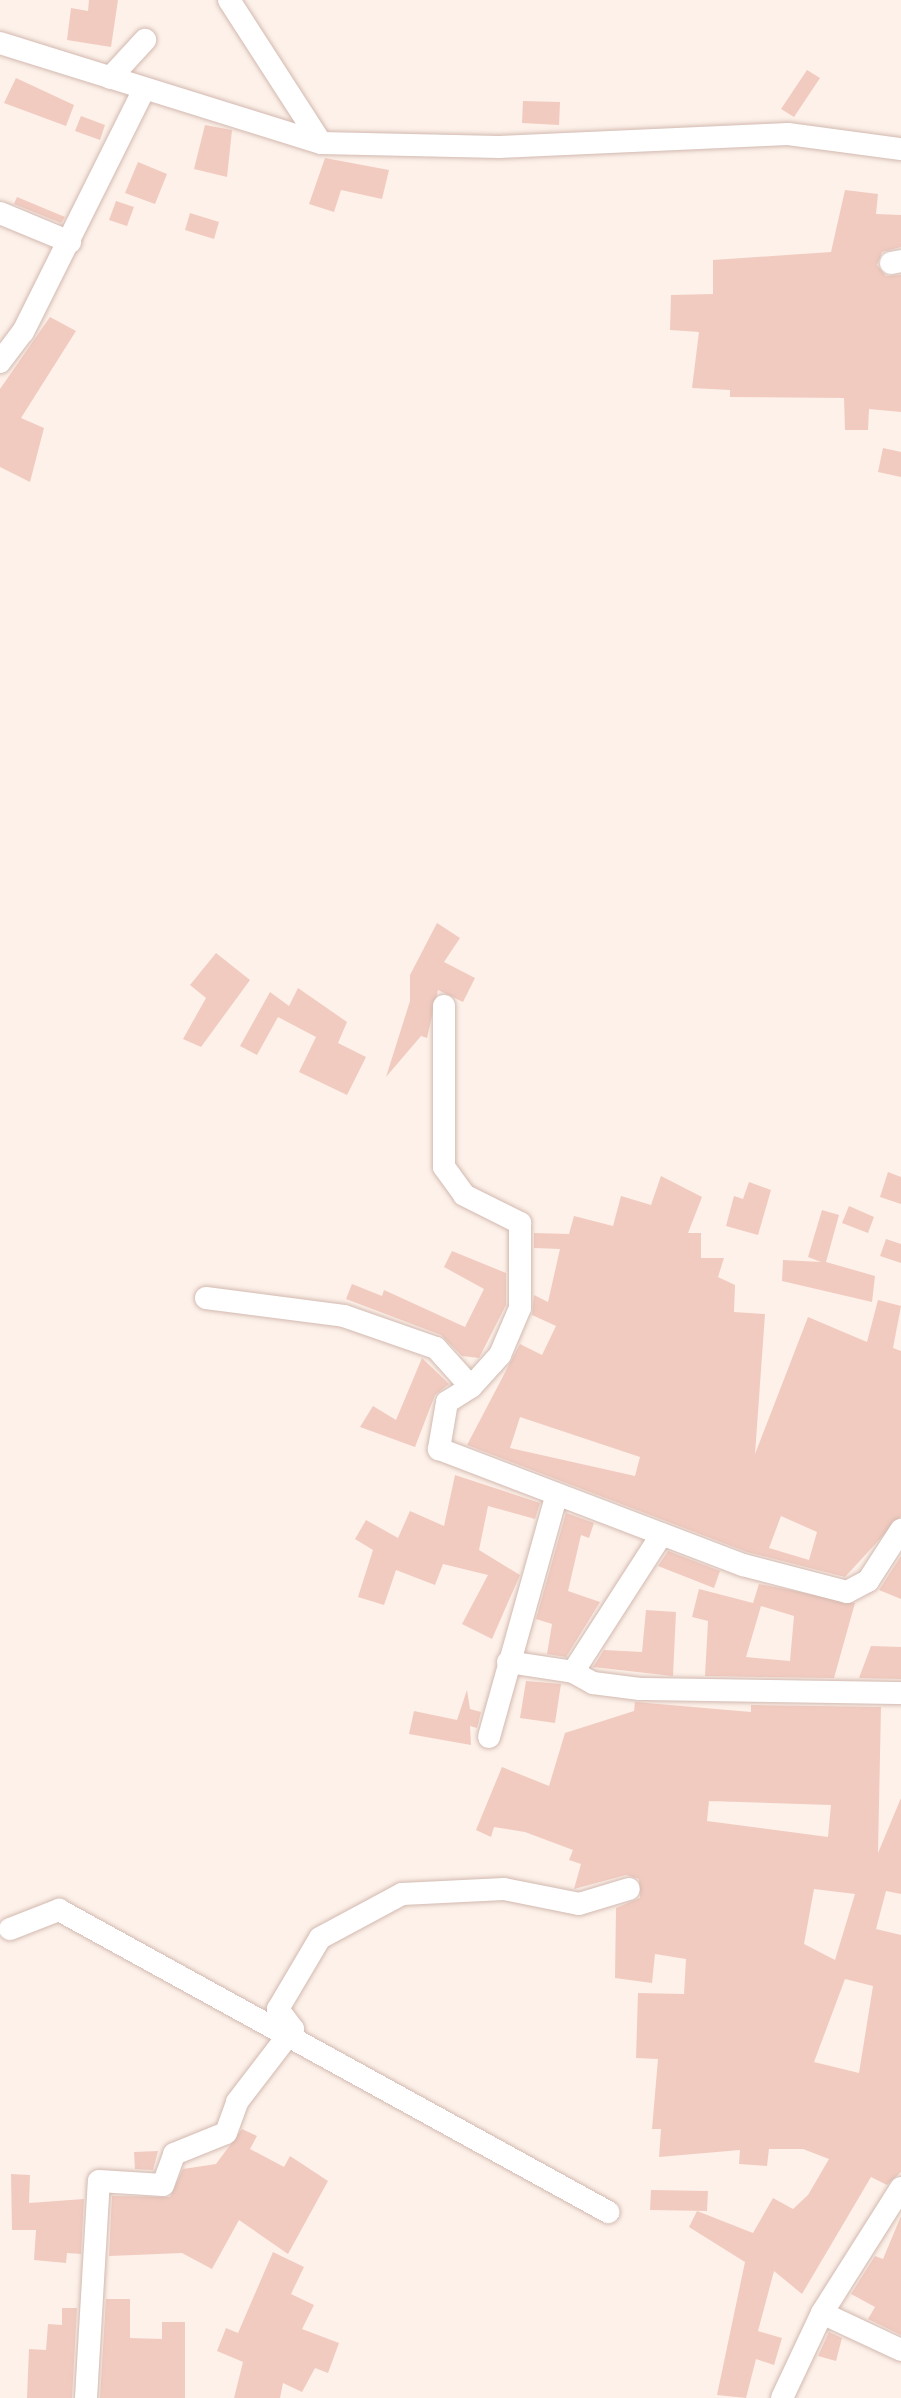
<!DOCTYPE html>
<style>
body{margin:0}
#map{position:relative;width:901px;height:2398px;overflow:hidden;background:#fdf1e9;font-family:Raleway,sans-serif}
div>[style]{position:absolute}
.building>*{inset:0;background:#f2cbc0}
.roads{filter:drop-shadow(0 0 2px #d2b9b0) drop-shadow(0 0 2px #d2b9b0)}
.street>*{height:22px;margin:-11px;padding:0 11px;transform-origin:11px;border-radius:11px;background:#fff}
span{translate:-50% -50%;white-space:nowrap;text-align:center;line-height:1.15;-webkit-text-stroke:6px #fff6ef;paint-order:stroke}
</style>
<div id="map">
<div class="building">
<i style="clip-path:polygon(89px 0,118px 0,111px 47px,67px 40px,71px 8px,88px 11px)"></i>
<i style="clip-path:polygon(807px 70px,820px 78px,794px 117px,781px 109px)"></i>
<i style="clip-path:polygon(16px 78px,74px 105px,66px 126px,4px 103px)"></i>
<i style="clip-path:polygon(523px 101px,560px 102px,559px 125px,522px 123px)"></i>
<i style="clip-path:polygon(81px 116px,105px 125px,100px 140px,75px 131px)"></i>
<i style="clip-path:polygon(205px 125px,232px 130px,227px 177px,194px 169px)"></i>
<i style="clip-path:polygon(325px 158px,389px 170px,382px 199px,341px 190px,334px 212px,309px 204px)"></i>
<i style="clip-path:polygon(138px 162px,167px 174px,155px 204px,125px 193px)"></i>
<i style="clip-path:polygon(845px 190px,878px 194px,876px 214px,901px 215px,901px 247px,882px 252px,877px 265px,886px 276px,901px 275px,901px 412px,869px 409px,868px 430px,845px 430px,844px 398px,730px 397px,730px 390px,692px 388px,699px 332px,670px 330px,671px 295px,713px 294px,713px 260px,831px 252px)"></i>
<i style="clip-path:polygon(17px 197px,65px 217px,61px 223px,14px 204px)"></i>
<i style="clip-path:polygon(116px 201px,134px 207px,127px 226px,109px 220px)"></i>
<i style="clip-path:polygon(190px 213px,219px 222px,214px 239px,185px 230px)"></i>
<i style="clip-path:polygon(50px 317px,76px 331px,21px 418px,44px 428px,30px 482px,0 467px,0 389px)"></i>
<i style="clip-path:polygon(883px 448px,901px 452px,901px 477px,878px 472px)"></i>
<i style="clip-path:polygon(437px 923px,460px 938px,444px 962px,475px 978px,463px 1002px,438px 990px,427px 1038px,421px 1036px,386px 1077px,410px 1001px,410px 975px)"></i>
<i style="clip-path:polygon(216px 953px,250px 980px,201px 1047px,183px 1039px,206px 998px,190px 985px)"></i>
<i style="clip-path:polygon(298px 988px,347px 1022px,338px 1043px,366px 1057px,347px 1095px,299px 1072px,316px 1037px,278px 1017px,257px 1055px,240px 1046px,270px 992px,289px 1006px)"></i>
<i style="clip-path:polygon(888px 1172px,901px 1177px,901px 1204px,880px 1197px)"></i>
<i style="clip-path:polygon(evenodd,661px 1176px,702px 1197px,688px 1233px,701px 1233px,701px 1258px,724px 1258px,718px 1277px,735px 1285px,734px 1312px,765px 1314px,755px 1454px,808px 1317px,867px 1342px,878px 1300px,901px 1306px,893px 1348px,901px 1351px,901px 1516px,845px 1577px,747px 1552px,467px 1445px,520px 1344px,542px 1355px,556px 1326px,532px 1315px,534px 1295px,548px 1302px,560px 1249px,534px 1248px,534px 1233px,569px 1234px,574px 1216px,613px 1226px,621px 1196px,651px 1205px,661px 1176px,520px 1417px,640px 1457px,635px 1476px,510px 1448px,520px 1417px,661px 1176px,781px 1516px,817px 1532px,809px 1560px,769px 1548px,781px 1516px)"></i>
<i style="clip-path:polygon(749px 1182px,771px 1190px,758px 1235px,726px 1226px,734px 1196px,743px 1199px)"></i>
<i style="clip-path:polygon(849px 1206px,874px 1217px,868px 1233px,842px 1223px)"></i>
<i style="clip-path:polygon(822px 1210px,839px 1215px,826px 1262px,875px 1276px,872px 1302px,782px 1281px,783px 1260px,821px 1262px,808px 1257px)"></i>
<i style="clip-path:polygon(886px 1239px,901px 1244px,901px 1263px,880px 1256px)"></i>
<i style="clip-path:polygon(452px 1251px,506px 1273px,506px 1305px,479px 1358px,462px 1356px,441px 1335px,346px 1299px,352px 1284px,382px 1296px,384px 1290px,465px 1327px,484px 1289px,444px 1267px)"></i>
<i style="clip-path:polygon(422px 1358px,449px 1384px,435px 1395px,415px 1447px,360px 1427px,373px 1406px,396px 1420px)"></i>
<i style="clip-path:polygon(455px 1475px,540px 1503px,535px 1519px,488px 1506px,479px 1550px,520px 1575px,492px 1639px,462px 1624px,488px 1575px,443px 1564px,435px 1585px,396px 1570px,384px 1605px,358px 1597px,373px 1550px,355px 1539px,366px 1520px,398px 1538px,410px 1511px,444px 1526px)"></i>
<i style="clip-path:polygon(566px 1513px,594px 1523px,589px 1538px,581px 1535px,568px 1591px,600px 1602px,566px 1657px,547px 1654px,552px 1624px,536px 1619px)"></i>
<i style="clip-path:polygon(668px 1551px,720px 1571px,714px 1588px,658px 1566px)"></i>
<i style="clip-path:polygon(901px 1556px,901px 1599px,879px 1590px)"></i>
<i style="clip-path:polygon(evenodd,759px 1584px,855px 1603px,834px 1678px,705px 1676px,708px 1621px,692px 1617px,699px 1589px,753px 1603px,759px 1584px,761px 1606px,794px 1616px,790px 1661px,746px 1657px,761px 1606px)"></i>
<i style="clip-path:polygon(646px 1610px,676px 1612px,673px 1676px,593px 1667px,604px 1650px,642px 1652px)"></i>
<i style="clip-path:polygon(871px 1646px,901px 1647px,901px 1679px,859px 1678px)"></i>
<i style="clip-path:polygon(526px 1681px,561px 1684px,555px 1723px,520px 1718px)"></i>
<i style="clip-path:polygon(467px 1690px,470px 1709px,481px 1712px,477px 1728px,470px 1726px,471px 1745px,409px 1734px,414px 1711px,457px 1720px)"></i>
<i style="clip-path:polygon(evenodd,635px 1702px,751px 1712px,751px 1705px,881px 1707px,878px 1853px,901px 1798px,901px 1894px,886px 1891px,876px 1929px,901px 1935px,901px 2172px,887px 2185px,871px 2177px,802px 2294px,774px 2271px,758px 2331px,782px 2338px,774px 2365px,756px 2359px,746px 2398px,717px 2395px,745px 2262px,689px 2227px,697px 2211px,753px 2233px,773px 2198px,793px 2209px,808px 2195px,829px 2159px,803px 2149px,769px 2149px,767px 2166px,739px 2164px,740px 2150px,659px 2157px,661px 2129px,652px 2129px,658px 2059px,636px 2058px,638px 1993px,684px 1994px,686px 1959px,655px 1954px,652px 1983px,615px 1978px,616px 1908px,640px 1898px,639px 1879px,626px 1875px,574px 1889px,581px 1864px,569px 1860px,573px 1850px,525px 1832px,494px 1827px,491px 1837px,476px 1830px,502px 1767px,549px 1786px,565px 1733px,634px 1711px,635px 1702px,709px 1801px,831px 1805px,828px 1837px,707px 1821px,709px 1801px,635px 1702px,814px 1889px,855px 1894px,835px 1960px,804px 1944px,814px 1889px,635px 1702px,845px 1979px,873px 1986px,859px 2073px,814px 2062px,845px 1979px)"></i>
<i style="clip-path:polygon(242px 2129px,257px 2136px,250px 2149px,284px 2167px,290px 2156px,328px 2181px,288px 2254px,239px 2220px,212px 2269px,182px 2253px,109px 2256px,112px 2196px,170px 2197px,183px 2169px,216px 2164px)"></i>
<i style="clip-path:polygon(158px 2151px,153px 2170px,135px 2169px,134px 2152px)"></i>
<i style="clip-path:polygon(11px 2174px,30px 2175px,29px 2203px,84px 2199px,81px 2254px,67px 2253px,66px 2263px,34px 2260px,36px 2230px,12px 2230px)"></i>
<i style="clip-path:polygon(651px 2190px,708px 2191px,707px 2211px,650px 2210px)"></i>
<i style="clip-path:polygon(901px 2216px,901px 2335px,868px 2319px,875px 2307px,851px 2294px,875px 2256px,883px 2259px)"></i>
<i style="clip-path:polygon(273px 2252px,304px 2267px,291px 2294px,314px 2305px,302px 2329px,339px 2343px,328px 2373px,315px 2368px,302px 2392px,283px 2383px,280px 2398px,234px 2398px,243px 2362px,217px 2351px,226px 2328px,238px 2333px)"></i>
<i style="clip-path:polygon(106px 2299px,130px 2299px,130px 2338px,162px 2339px,162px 2322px,185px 2322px,185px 2398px,100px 2398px)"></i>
<i style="clip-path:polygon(62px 2308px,77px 2308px,72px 2398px,27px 2398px,29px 2349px,46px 2350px,48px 2324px,62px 2325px)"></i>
<i style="clip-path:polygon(829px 2332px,842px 2338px,836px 2361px,818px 2356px)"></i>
</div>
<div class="roads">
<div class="street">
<i style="left:229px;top:0;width:170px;rotate:57.2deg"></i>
<i style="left:0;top:43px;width:336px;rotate:17.3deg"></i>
<i style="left:321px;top:143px;width:178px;rotate:1.3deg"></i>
<i style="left:499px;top:147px;width:289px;rotate:-2.6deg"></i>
<i style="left:788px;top:134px;width:114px;rotate:7.6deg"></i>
<i style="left:110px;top:78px;width:52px;rotate:-47.4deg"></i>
<i style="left:0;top:213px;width:76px;rotate:22.5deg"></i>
<i style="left:891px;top:263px;width:10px;rotate:-11deg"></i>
<i style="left:0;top:362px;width:38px;rotate:-53deg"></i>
<i style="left:23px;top:332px;width:271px;rotate:-63.5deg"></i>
<i style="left:444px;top:1006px;width:161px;rotate:90deg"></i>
<i style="left:444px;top:1167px;width:34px;rotate:54deg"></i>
<i style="left:464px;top:1195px;width:63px;rotate:26.6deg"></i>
<i style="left:520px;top:1223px;width:85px;rotate:90deg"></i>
<i style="left:520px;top:1308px;width:51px;rotate:113.1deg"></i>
<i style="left:500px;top:1355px;width:43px;rotate:132.2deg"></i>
<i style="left:206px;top:1298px;width:139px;rotate:7.4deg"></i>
<i style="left:344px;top:1316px;width:97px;rotate:19.2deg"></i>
<i style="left:436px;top:1348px;width:52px;rotate:48.1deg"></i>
<i style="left:471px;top:1387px;width:28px;rotate:148deg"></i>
<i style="left:447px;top:1402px;width:48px;rotate:99.7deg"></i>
<i style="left:439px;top:1449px;width:325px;rotate:20.9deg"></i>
<i style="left:743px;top:1565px;width:107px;rotate:14.6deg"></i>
<i style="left:847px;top:1592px;width:24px;rotate:-28deg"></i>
<i style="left:868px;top:1581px;width:61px;rotate:-57.1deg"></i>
<i style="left:508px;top:1662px;width:66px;rotate:8.7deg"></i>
<i style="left:573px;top:1672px;width:164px;rotate:-57.2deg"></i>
<i style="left:573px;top:1672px;width:23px;rotate:29deg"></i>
<i style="left:593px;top:1683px;width:47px;rotate:7.3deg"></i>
<i style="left:640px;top:1689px;width:261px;rotate:0.9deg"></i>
<i style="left:489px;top:1737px;width:252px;rotate:-74.4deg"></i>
<i style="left:10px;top:1929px;width:53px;rotate:-21.2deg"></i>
<i style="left:59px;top:1910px;width:627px;rotate:28.81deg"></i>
<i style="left:822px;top:2313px;width:87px;rotate:25.1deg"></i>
<i style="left:86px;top:2398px;width:217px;rotate:-86.6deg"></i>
<i style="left:99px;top:2181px;width:64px;rotate:3.6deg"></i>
<i style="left:163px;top:2185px;width:33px;rotate:-70deg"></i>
<i style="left:174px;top:2154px;width:56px;rotate:-22deg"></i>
<i style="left:226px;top:2133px;width:33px;rotate:-70deg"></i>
<i style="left:237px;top:2102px;width:92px;rotate:-52.5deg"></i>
<i style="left:293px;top:2029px;width:25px;rotate:-127deg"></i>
<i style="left:278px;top:2009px;width:82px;rotate:-59.4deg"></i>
<i style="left:320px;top:1938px;width:93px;rotate:-28.2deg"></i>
<i style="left:402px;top:1894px;width:102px;rotate:-2.8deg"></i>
<i style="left:504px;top:1889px;width:76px;rotate:11.3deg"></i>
<i style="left:579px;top:1904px;width:52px;rotate:-16.7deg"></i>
<i style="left:782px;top:2398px;width:94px;rotate:-64.8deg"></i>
<i style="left:822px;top:2313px;width:148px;rotate:-57.7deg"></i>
</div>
</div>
</div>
